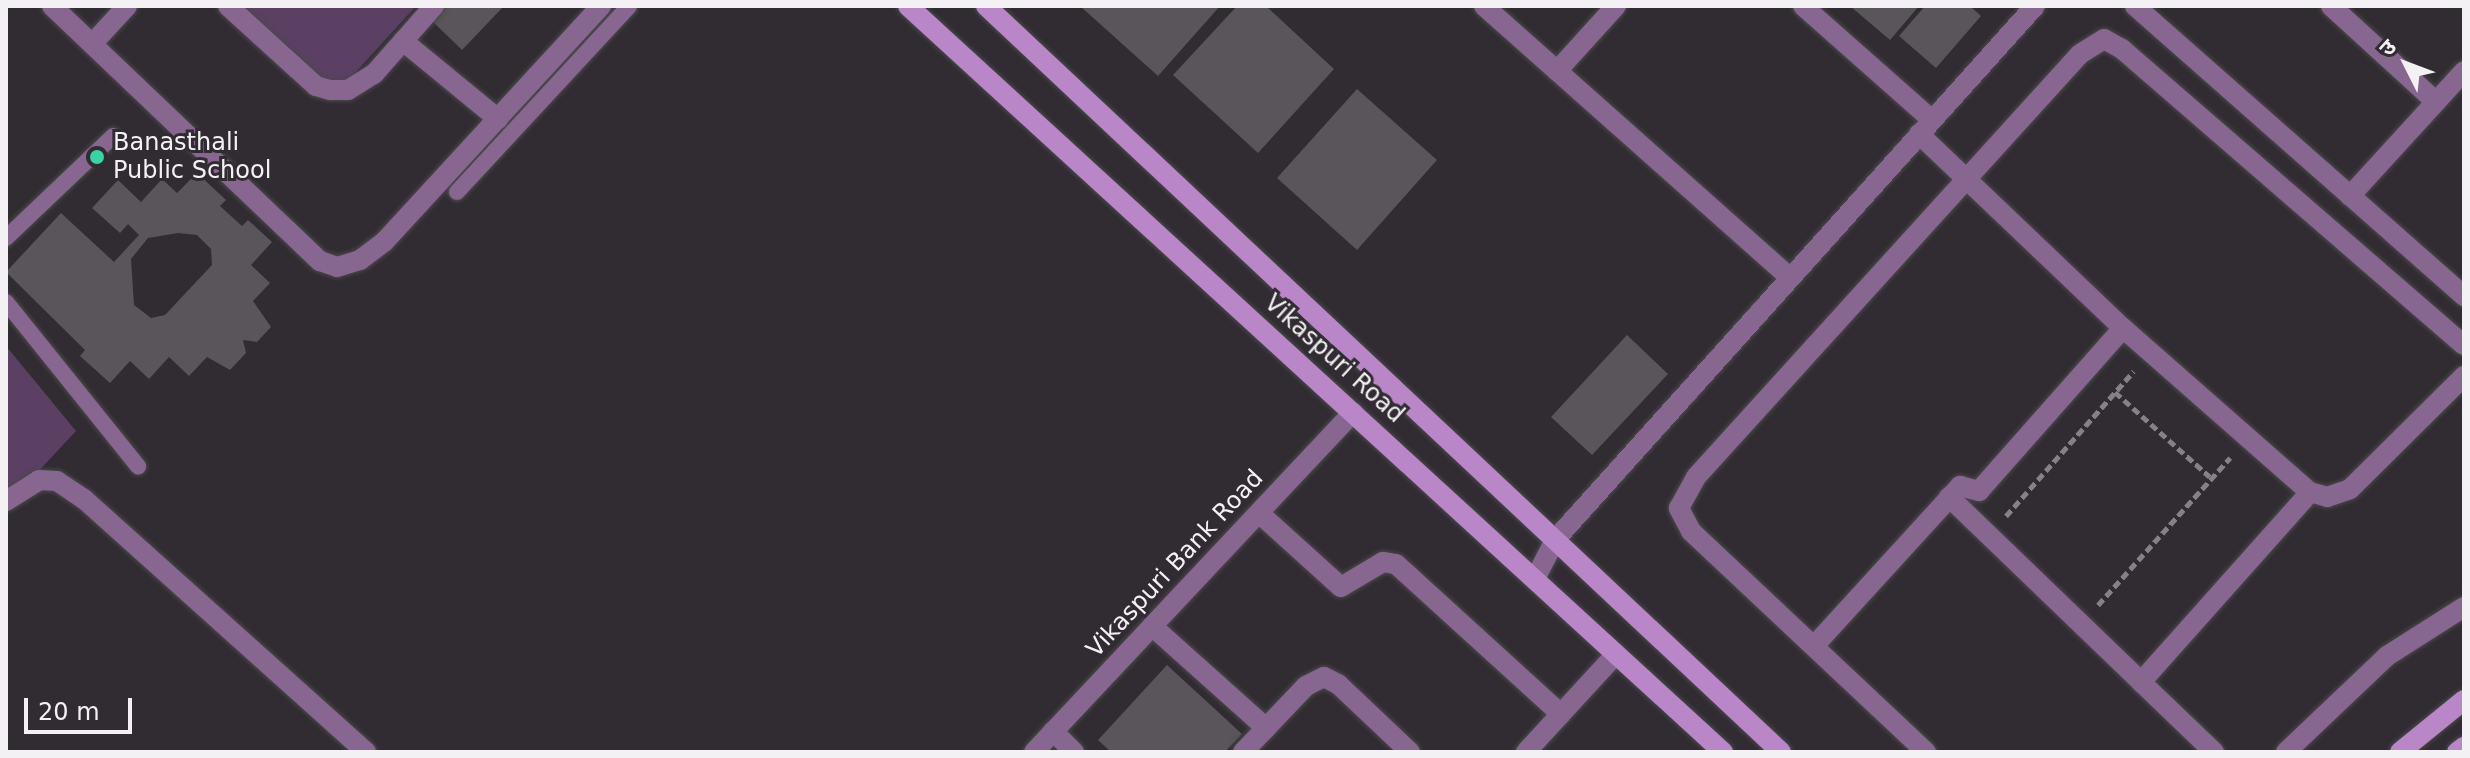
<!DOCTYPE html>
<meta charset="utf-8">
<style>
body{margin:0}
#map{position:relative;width:2470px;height:758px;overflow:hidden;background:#302c31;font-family:"DejaVu Sans","Noto Sans Devanagari",sans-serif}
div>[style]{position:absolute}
.green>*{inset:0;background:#5b4063}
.building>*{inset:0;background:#59555a}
.path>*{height:5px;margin-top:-2.5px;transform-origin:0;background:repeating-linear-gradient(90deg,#858186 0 8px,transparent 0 12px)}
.roads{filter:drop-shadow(0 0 2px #4b484c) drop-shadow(0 0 2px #4b484c)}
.lane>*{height:16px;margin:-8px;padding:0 8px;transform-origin:8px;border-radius:8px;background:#876790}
.street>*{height:20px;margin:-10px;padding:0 10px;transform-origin:10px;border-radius:10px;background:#876790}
.secondary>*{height:20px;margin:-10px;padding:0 10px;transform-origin:10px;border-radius:10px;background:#b986c8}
.dots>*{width:22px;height:22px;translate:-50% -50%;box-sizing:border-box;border:4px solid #302c31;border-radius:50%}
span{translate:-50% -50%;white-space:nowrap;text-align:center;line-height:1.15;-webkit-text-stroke:6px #302c31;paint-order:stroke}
.poi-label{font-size:24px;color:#f3f1f4}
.left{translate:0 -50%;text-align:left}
.street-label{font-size:24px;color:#f3f1f4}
.frame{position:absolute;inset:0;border:8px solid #f3f1f4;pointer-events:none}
.north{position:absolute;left:2366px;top:24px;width:80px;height:80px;-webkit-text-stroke:6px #302c31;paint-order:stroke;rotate:312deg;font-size:22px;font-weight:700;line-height:32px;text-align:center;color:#f3f1f4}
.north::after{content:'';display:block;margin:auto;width:28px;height:36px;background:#f3f1f4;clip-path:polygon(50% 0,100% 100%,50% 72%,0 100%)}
.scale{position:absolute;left:24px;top:698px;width:108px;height:36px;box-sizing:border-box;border:4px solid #f3f1f4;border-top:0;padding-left:10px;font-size:24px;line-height:28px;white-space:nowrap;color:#f3f1f4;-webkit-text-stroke:6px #302c31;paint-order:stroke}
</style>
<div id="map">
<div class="green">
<i style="clip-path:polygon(238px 6px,416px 6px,336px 94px)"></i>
<i style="clip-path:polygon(6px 346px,76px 431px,6px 506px)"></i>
</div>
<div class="building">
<i style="clip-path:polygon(441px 6px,504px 6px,462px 50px,429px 18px)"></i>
<i style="clip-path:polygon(1080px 6px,1220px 6px,1158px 76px)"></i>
<i style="clip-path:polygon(1237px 6px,1266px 6px,1334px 69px,1258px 153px,1173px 75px)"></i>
<i style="clip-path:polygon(1850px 6px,1919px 6px,1890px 40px)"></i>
<i style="clip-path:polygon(1925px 6px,1970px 6px,1981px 16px,1936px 68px,1899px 36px)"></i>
<i style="clip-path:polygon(1357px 89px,1437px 160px,1357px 250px,1277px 178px)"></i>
<i style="clip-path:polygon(evenodd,197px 173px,226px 200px,220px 206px,242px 226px,248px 220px,272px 242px,251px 265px,270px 283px,253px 301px,271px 327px,257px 342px,243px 340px,246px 353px,230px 370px,207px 357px,189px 376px,169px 357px,149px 379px,130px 361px,110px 383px,80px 356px,85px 350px,6px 272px,61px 213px,114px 262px,139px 235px,128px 224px,120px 233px,92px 208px,118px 180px,141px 202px,162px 179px,177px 193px,197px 173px,178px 233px,197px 235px,211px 249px,212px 265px,165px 315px,151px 318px,134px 305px,131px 259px,148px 238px,178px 233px)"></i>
<i style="clip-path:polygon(1627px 335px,1668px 374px,1592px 455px,1551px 417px)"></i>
<i style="clip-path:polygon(1167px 665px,1242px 734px,1225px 752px,1111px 752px,1098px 740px)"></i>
</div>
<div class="path">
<i style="left:2115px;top:392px;width:127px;rotate:41.8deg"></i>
<i style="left:2006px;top:516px;width:193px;rotate:-48.6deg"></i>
<i style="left:2098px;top:605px;width:198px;rotate:-48.1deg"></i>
</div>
<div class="roads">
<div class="lane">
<i style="left:457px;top:192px;width:253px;rotate:-47.2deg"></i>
<i style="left:6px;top:238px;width:148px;rotate:-43.6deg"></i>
<i style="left:6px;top:302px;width:211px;rotate:51.2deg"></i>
</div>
<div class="street">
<i style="left:52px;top:6px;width:370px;rotate:43.6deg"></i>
<i style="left:320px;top:261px;width:18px;rotate:19deg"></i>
<i style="left:337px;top:267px;width:24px;rotate:-17deg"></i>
<i style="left:360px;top:260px;width:30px;rotate:-37deg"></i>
<i style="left:384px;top:242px;width:321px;rotate:-47.4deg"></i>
<i style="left:228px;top:6px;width:119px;rotate:42.3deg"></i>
<i style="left:316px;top:86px;width:15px;rotate:16deg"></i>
<i style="left:330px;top:90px;width:18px"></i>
<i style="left:348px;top:90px;width:31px;rotate:-32deg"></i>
<i style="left:374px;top:74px;width:91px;rotate:-48.6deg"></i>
<i style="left:1484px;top:6px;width:409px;rotate:41.6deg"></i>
<i style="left:1803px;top:6px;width:172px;rotate:41.5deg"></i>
<i style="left:2135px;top:6px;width:439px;rotate:41.4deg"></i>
<i style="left:2331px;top:6px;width:142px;rotate:42.4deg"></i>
<i style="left:403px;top:41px;width:123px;rotate:39.4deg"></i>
<i style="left:93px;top:43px;width:50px;rotate:-47.4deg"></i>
<i style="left:1557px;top:71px;width:88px;rotate:-47.8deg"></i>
<i style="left:1919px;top:134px;width:282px;rotate:43.6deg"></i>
<i style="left:2123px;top:328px;width:249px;rotate:41.3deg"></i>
<i style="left:2350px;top:196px;width:169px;rotate:-47.6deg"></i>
<i style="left:1949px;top:497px;width:267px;rotate:43.9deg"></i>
<i style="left:6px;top:501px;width:39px;rotate:-32deg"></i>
<i style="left:39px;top:480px;width:18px;rotate:3deg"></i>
<i style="left:57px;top:481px;width:32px;rotate:34deg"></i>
<i style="left:84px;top:499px;width:379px;rotate:41.9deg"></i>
<i style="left:1259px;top:513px;width:110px;rotate:42.1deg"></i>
<i style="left:1341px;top:587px;width:49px;rotate:-30.8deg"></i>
<i style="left:1383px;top:562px;width:13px;rotate:9deg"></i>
<i style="left:1396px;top:564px;width:223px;rotate:42.3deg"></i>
<i style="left:1535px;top:579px;width:44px;rotate:-62.9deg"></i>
<i style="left:1555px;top:540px;width:718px;rotate:-48.05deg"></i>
<i style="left:1152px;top:626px;width:153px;rotate:41.8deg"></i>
<i style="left:1266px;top:728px;width:58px;rotate:-46.4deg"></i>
<i style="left:1306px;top:686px;width:20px;rotate:-27deg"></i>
<i style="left:1324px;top:677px;width:16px;rotate:27deg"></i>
<i style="left:1338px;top:684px;width:99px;rotate:43.4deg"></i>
<i style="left:1814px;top:646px;width:217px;rotate:-47.6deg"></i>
<i style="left:1960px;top:486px;width:20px;rotate:15deg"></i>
<i style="left:1979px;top:491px;width:217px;rotate:-48.5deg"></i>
<i style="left:1053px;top:731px;width:30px;rotate:45deg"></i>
<i style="left:1034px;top:752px;width:466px;rotate:-46.8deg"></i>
<i style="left:1243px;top:752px;width:33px;rotate:-46deg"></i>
<i style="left:1526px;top:752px;width:133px;rotate:-47.4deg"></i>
<i style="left:1926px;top:752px;width:323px;rotate:-136.8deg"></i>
<i style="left:1691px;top:531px;width:26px;rotate:-118deg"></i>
<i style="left:1679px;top:508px;width:35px;rotate:-61deg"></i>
<i style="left:1696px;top:477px;width:571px;rotate:-47.77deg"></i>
<i style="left:2080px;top:54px;width:28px;rotate:-32deg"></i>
<i style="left:2104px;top:39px;width:21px;rotate:29deg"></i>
<i style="left:2122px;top:49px;width:452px;rotate:40.9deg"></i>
<i style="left:2214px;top:752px;width:101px;rotate:-136.2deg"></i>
<i style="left:2141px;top:682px;width:254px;rotate:-48.3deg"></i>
<i style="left:2310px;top:492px;width:18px;rotate:16deg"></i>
<i style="left:2327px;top:497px;width:24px;rotate:-19deg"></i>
<i style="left:2350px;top:489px;width:161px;rotate:-44.7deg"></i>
<i style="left:2286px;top:752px;width:139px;rotate:-43.5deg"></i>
<i style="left:2387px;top:656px;width:91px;rotate:-32.5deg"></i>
</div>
<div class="secondary">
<i style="left:908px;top:6px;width:1105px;rotate:42.47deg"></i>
<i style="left:986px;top:6px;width:1090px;rotate:43.18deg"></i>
<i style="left:2400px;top:752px;width:82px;rotate:-39.1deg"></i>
<i style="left:2457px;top:752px;width:9px;rotate:-36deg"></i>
</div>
</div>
<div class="dots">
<i style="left:97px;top:157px;background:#37d4a6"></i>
</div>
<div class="poi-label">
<span class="left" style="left:113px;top:157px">Banasthali<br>Public School</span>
</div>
<div class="street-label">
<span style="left:1334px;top:359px;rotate:42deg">Vikaspuri Road</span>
<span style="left:1175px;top:564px;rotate:-47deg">Vikaspuri Bank Road</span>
</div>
<div class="frame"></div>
<div class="north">उ</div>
<div class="scale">20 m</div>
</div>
